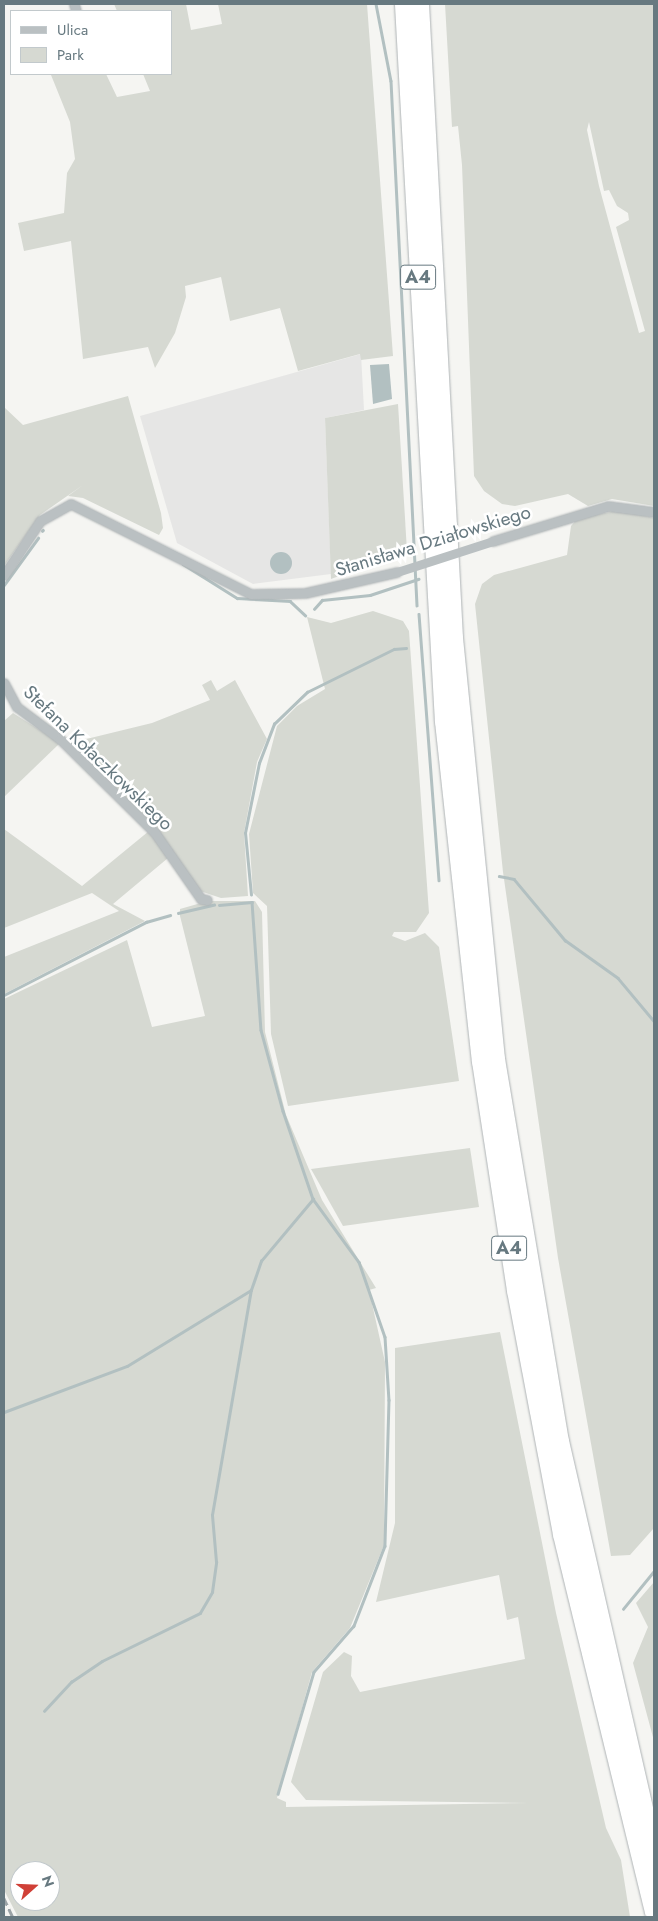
<!DOCTYPE html>
<meta charset="utf-8">
<style>
body{margin:0}
#map{position:relative;width:658px;height:1921px;overflow:hidden;background:#f5f5f2;font-family:Jost,sans-serif}
div>[style]{position:absolute}
.built>*{inset:0;background:#e6e6e5}
.green>*{inset:0;background:#d6d9d2}
.water>*{inset:0;background:#b2c0c1}
.round{border-radius:50%}
.stream>*{height:2.5px;margin:-1.25px;padding:0 1.25px;transform-origin:1.25px;border-radius:1.25px;background:#b2c0c1}
.roads{filter:drop-shadow(0 0 1px #aeb3b5) drop-shadow(0 0 1px #aeb3b5)}
.minor>*{height:9px;margin:-4.5px;padding:0 4.5px;transform-origin:4.5px;border-radius:4.5px;background:#bac0c2}
.highway>*{height:19px;margin:-9.5px;padding:0 9.5px;transform-origin:9.5px;border-radius:9.5px;background:#fff}
.rail>*{height:2.5px;margin-top:-1.25px;transform-origin:0;background:repeating-linear-gradient(90deg,#9ba3a6 0 8px,transparent 0 12px)}
.minor-bridge>*{height:9px;margin:-4.5px;padding:0 4.5px;transform-origin:4.5px;border-radius:4.5px;background:#bac0c2}
span{translate:-50% -50%;white-space:nowrap;text-align:center;line-height:1.15;-webkit-text-stroke:5px #fff;paint-order:stroke}
.shield-label span{padding:1px 4px;background:#fff;border:1px solid;border-radius:4px;-webkit-text-stroke-width:0}
.shield-label{font-size:18px;color:#677980;font-weight:700}
.street-label{font-size:19px;color:#677980}
.frame{position:absolute;inset:0;border:5px solid #677980;pointer-events:none}
.legend{position:absolute;left:10px;top:10px;width:162px;height:65px;box-sizing:border-box;background:#fff;border:1px solid #c2c9cc;margin:0;padding:6px 9px;list-style:none;font-size:15px;color:#677980}
.legend li{display:flex;align-items:center;gap:10px;height:25px}
.legend b{width:25px;border:1px solid #c2c9cc}
.north{position:absolute;left:10px;top:1861px;width:50px;height:50px;box-sizing:border-box;background:#fff;border:1px solid #c2c9cc;border-radius:50%;rotate:70deg;font-size:14px;font-weight:700;line-height:20px;text-align:center;color:#677980}
.north::after{content:'';display:block;margin:auto;width:18px;height:22px;background:#d04037;clip-path:polygon(50% 0,100% 100%,50% 72%,0 100%)}
</style>
<div id="map">
<div class="built">
<i style="clip-path:polygon(361px 354px,364px 410px,325px 418px,331px 574px,253px 584px,177px 543px,140px 416px)"></i>
</div>
<div class="green">
<i style="clip-path:polygon(114px 4px,186px 4px,191px 30px,222px 24px,218px 4px,367px 4px,393px 356px,361px 360px,360px 354px,298px 371px,280px 308px,230px 321px,221px 277px,185px 286px,186px 297px,175px 333px,155px 368px,148px 347px,83px 359px,71px 241px,24px 251px,18px 223px,64px 213px,67px 173px,75px 159px,70px 122px,51px 75px,106px 74px,117px 97px,150px 91px,143px 74px,171px 74px,171px 11px,117px 11px)"></i>
<i style="clip-path:polygon(evenodd,445px 4px,654px 4px,654px 506px,612px 499px,588px 506px,568px 494px,515px 506px,502px 504px,484px 491px,474px 476px,462px 165px,458px 126px,452px 127px,445px 4px,589px 122px,604px 191px,609px 190px,617px 206px,628px 213px,629px 220px,616px 227px,645px 331px,639px 333px,599px 186px,587px 130px,589px 122px)"></i>
<i style="clip-path:polygon(128px 396px,161px 513px,163px 528px,159px 535px,83px 498px,68px 496px,83px 485px,40px 515px,4px 566px,4px 407px,23px 425px)"></i>
<i style="clip-path:polygon(398px 404px,407px 551px,331px 579px,325px 418px)"></i>
<i style="clip-path:polygon(621px 510px,654px 518px,654px 1528px,630px 1555px,611px 1556px,558px 1258px,503px 872px,475px 604px,482px 584px,494px 575px,567px 555px,571px 526px,578px 518px)"></i>
<i style="clip-path:polygon(373px 611px,403px 621px,409px 631px,429px 913px,416px 932px,394px 932px,392px 936px,405px 941px,425px 933px,439px 947px,459px 1081px,288px 1106px,271px 1034px,267px 906px,253px 893px,249px 834px,277px 726px,297px 706px,325px 689px,307px 617px,331px 623px)"></i>
<i style="clip-path:polygon(211px 680px,217px 691px,235px 680px,267px 739px,257px 762px,244px 833px,248px 896px,221px 898px,200px 891px,165px 841px,70px 743px,152px 723px,210px 700px,202px 685px)"></i>
<i style="clip-path:polygon(13px 713px,60px 743px,4px 797px,4px 721px)"></i>
<i style="clip-path:polygon(4px 829px,82px 886px,149px 831px,168px 858px,113px 904px,145px 921px,4px 994px,4px 957px,119px 911px,92px 893px,4px 928px)"></i>
<i style="clip-path:polygon(evenodd,208px 901px,255px 901px,262px 912px,265px 1032px,286px 1115px,322px 1200px,376px 1288px,369px 1290px,385px 1362px,384px 1545px,350px 1628px,312px 1672px,277px 1798px,286px 1802px,286px 1807px,529px 1803px,306px 1800px,291px 1782px,323px 1672px,344px 1652px,352px 1656px,351px 1676px,360px 1692px,525px 1659px,518px 1617px,507px 1620px,499px 1575px,376px 1602px,395px 1523px,395px 1348px,500px 1332px,556px 1613px,606px 1828px,621px 1860px,630px 1917px,18px 1917px,4px 1890px,4px 999px,127px 940px,152px 1027px,205px 1016px,180px 916px,180px 909px,208px 901px,20px 1871px,50px 1871px,50px 1901px,20px 1901px,20px 1871px)"></i>
<i style="clip-path:polygon(470px 1148px,479px 1207px,343px 1226px,311px 1169px)"></i>
<i style="clip-path:polygon(654px 1582px,654px 1741px,633px 1663px,648px 1627px,636px 1603px)"></i>
</div>
<div class="water">
<i style="clip-path:polygon(389px 364px,392px 399px,373px 404px,370px 365px)"></i>
<i class="round" style="left:270px;top:552px;width:22px;height:22px"></i>
</div>
<div class="stream">
<i style="left:376px;top:4px;width:78px;rotate:79deg"></i>
<i style="left:391px;top:81px;width:525px;rotate:87.16deg"></i>
<i style="left:42px;top:531px;width:1px;rotate:-45deg"></i>
<i style="left:183px;top:564px;width:64px;rotate:32.2deg"></i>
<i style="left:237px;top:598px;width:53px;rotate:3.2deg"></i>
<i style="left:290px;top:601px;width:21px;rotate:43deg"></i>
<i style="left:4px;top:585px;width:58px;rotate:-54.1deg"></i>
<i style="left:314px;top:609px;width:12px;rotate:-48deg"></i>
<i style="left:322px;top:600px;width:48px;rotate:-5.9deg"></i>
<i style="left:370px;top:595px;width:51px;rotate:-18.4deg"></i>
<i style="left:419px;top:614px;width:267px;rotate:85.7deg"></i>
<i style="left:499px;top:876px;width:15px;rotate:11deg"></i>
<i style="left:514px;top:879px;width:80px;rotate:50.1deg"></i>
<i style="left:565px;top:940px;width:65px;rotate:35.6deg"></i>
<i style="left:618px;top:978px;width:56px;rotate:50.1deg"></i>
<i style="left:251px;top:895px;width:62px;rotate:-95.5deg"></i>
<i style="left:245px;top:833px;width:71px;rotate:-78.7deg"></i>
<i style="left:259px;top:763px;width:42px;rotate:-69deg"></i>
<i style="left:274px;top:724px;width:46px;rotate:-44.1deg"></i>
<i style="left:307px;top:692px;width:97px;rotate:-26.3deg"></i>
<i style="left:394px;top:649px;width:12px;rotate:-5deg"></i>
<i style="left:219px;top:905px;width:33px;rotate:-5deg"></i>
<i style="left:252px;top:902px;width:128px;rotate:86deg"></i>
<i style="left:261px;top:1030px;width:84px;rotate:74.8deg"></i>
<i style="left:283px;top:1111px;width:93px;rotate:71.2deg"></i>
<i style="left:313px;top:1199px;width:78px;rotate:53.9deg"></i>
<i style="left:359px;top:1262px;width:79px;rotate:70.9deg"></i>
<i style="left:385px;top:1337px;width:63px;rotate:86.4deg"></i>
<i style="left:389px;top:1400px;width:146px;rotate:91.6deg"></i>
<i style="left:385px;top:1546px;width:86px;rotate:111.2deg"></i>
<i style="left:354px;top:1626px;width:61px;rotate:131deg"></i>
<i style="left:314px;top:1672px;width:127px;rotate:106.4deg"></i>
<i style="left:178px;top:913px;width:37px;rotate:-13deg"></i>
<i style="left:4px;top:995px;width:160px;rotate:-27.2deg"></i>
<i style="left:146px;top:922px;width:25px;rotate:-16deg"></i>
<i style="left:4px;top:1412px;width:131px;rotate:-20.5deg"></i>
<i style="left:127px;top:1366px;width:145px;rotate:-31.5deg"></i>
<i style="left:623px;top:1609px;width:49px;rotate:-50.8deg"></i>
<i style="left:44px;top:1711px;width:40px;rotate:-47deg"></i>
<i style="left:71px;top:1682px;width:37px;rotate:-34deg"></i>
<i style="left:102px;top:1661px;width:109px;rotate:-26.1deg"></i>
<i style="left:200px;top:1613px;width:24px;rotate:-60deg"></i>
<i style="left:212px;top:1592px;width:30px;rotate:-82deg"></i>
<i style="left:216px;top:1562px;width:47px;rotate:-94.9deg"></i>
<i style="left:212px;top:1515px;width:228px;rotate:-80.2deg"></i>
<i style="left:251px;top:1290px;width:31px;rotate:-71deg"></i>
<i style="left:261px;top:1261px;width:81px;rotate:-50deg"></i>
</div>
<div class="roads">
<div class="minor">
<i style="left:74px;top:4px;width:7px;rotate:74deg"></i>
<i style="left:493px;top:541px;width:120px;rotate:-16.9deg"></i>
<i style="left:608px;top:506px;width:46px;rotate:7.4deg"></i>
<i style="left:4px;top:575px;width:65px;rotate:-56.3deg"></i>
<i style="left:40px;top:521px;width:35px;rotate:-29deg"></i>
<i style="left:71px;top:504px;width:201px;rotate:26.6deg"></i>
<i style="left:251px;top:594px;width:54px;rotate:-1.1deg"></i>
<i style="left:305px;top:593px;width:94px;rotate:-12.9deg"></i>
<i style="left:4px;top:683px;width:27px;rotate:62deg"></i>
<i style="left:17px;top:707px;width:54px;rotate:36.7deg"></i>
<i style="left:60px;top:739px;width:134px;rotate:44.7deg"></i>
<i style="left:155px;top:833px;width:80px;rotate:55.1deg"></i>
<i style="left:201px;top:899px;width:6px;rotate:9deg"></i>
</div>
<div class="highway">
<i style="left:404px;top:4px;width:718px;rotate:86.81deg"></i>
<i style="left:444px;top:721px;width:342px;rotate:83.8deg"></i>
<i style="left:481px;top:1061px;width:232px;rotate:81.3deg"></i>
<i style="left:516px;top:1290px;width:248px;rotate:79.3deg"></i>
<i style="left:562px;top:1534px;width:389px;rotate:76.3deg"></i>
<i style="left:419px;top:4px;width:635px;rotate:86.93deg"></i>
<i style="left:453px;top:638px;width:423px;rotate:84.3deg"></i>
<i style="left:495px;top:1059px;width:387px;rotate:80.5deg"></i>
<i style="left:559px;top:1441px;width:426px;rotate:77.1deg"></i>
</div>
</div>
<div class="rail">
<i style="left:4px;top:1898px;width:21px;rotate:65deg"></i>
</div>
<div class="minor-bridge">
<i style="left:397px;top:572px;width:101px;rotate:-17.9deg"></i>
</div>
<div class="shield-label">
<span style="left:418px;top:277px">A4</span>
<span style="left:509px;top:1248px">A4</span>
</div>
<div class="street-label">
<span style="left:433px;top:541px;rotate:-17deg">Stanisława Działowskiego</span>
<span style="left:98px;top:758px;rotate:44deg">Stefana Kołaczkowskiego</span>
</div>
<div class="frame"></div>
<ul class="legend">
<li><b style="height:6px;background:#bac0c2"></b>Ulica</li>
<li><b style="height:14px;background:#d6d9d2"></b>Park</li>
</ul>
<div class="north">N</div>
</div>
